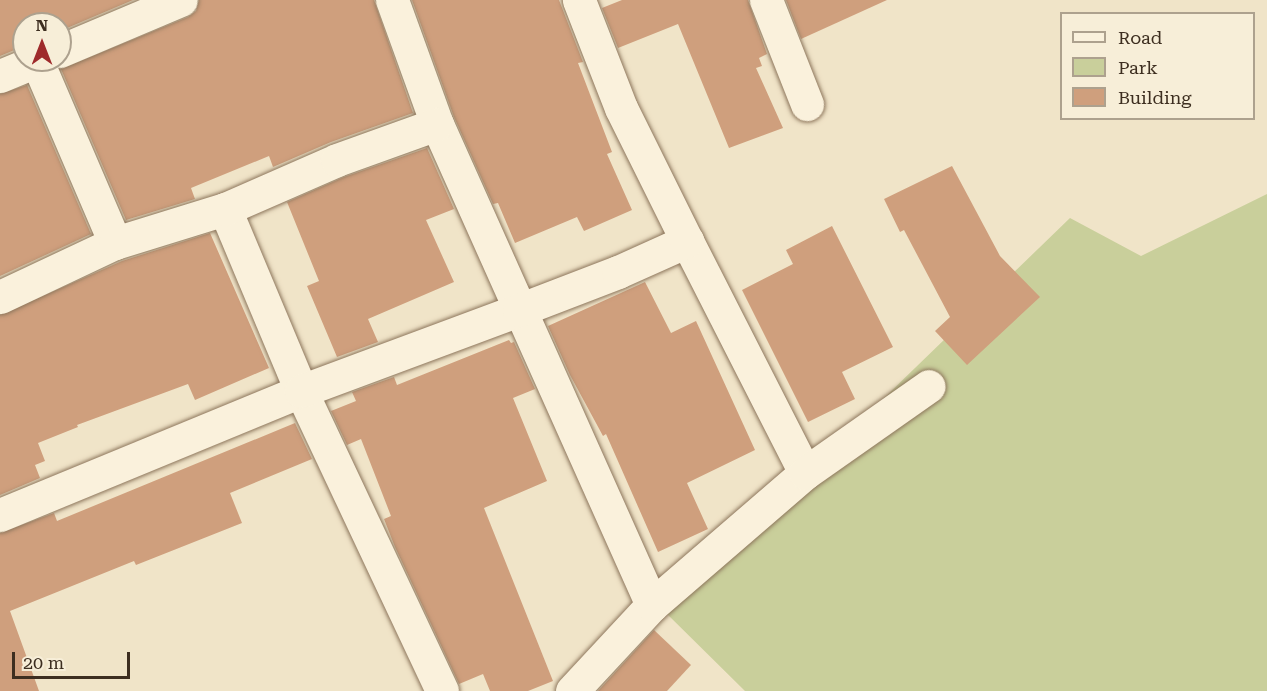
<!DOCTYPE html>
<style>
body{margin:0}
#map{position:relative;width:1267px;height:691px;overflow:hidden;background:#f0e4c8;font-family:"Roboto Serif",serif}
div>[style]{position:absolute}
.green>*{inset:0;background:#c9cf9b}
.building>*{inset:0;background:#cf9f7d}
.roads{filter:drop-shadow(0 0 2px #8d765c) drop-shadow(0 0 2px #8d765c)}
.minor>*{height:33px;margin:-16.5px;padding:0 16.5px;transform-origin:16.5px;border-radius:16.5px;background:#faf1dc}
span{translate:-50% -50%;white-space:nowrap;text-align:center;line-height:1.15;-webkit-text-stroke:5px #f7eed8;paint-order:stroke}
.legend{position:absolute;left:1060px;top:12px;width:195px;height:108px;box-sizing:border-box;background:#f7eed8;border:2px solid #ada18e;margin:0;padding:8px 10px;list-style:none;font-size:18px;color:#3d2e20}
.legend li{display:flex;align-items:center;gap:12px;height:30px}
.legend b{width:30px;border:2px solid #ada18e}
.north{position:absolute;left:12px;top:12px;width:60px;height:60px;box-sizing:border-box;background:#f7eed8;border:2px solid #ada18e;border-radius:50%;rotate:0deg;font-size:16px;font-weight:700;line-height:24px;text-align:center;color:#3d2e20}
.north::after{content:'';display:block;margin:auto;width:21px;height:27px;background:#9e2a2b;clip-path:polygon(50% 0,100% 100%,50% 72%,0 100%)}
.scale{position:absolute;left:12px;top:652px;width:118px;height:27px;box-sizing:border-box;border:3px solid #3d2e20;border-top:0;padding-left:8px;font-size:18px;line-height:21px;white-space:nowrap;color:#3d2e20;-webkit-text-stroke:4px #f7eed8;paint-order:stroke}
</style>
<div id="map">
<div class="green">
<i style="clip-path:polygon(1267px 194px,1267px 691px,745px 691px,664px 611px,1070px 218px,1141px 256px)"></i>
</div>
<div class="building">
<i style="clip-path:polygon(0 0,133px 0,60px 31px,60px 24px,24px 24px,24px 46px,0 56px)"></i>
<i style="clip-path:polygon(199px 0,374px 0,413px 113px,331px 142px,273px 167px,269px 156px,191px 188px,195px 199px,126px 220px,61px 69px,188px 17px,196px 11px)"></i>
<i style="clip-path:polygon(412px 0,559px 0,583px 62px,578px 63px,612px 152px,607px 154px,632px 210px,584px 231px,577px 217px,515px 243px,498px 203px,493px 204px,454px 117px)"></i>
<i style="clip-path:polygon(622px 0,748px 0,767px 54px,759px 58px,762px 66px,756px 68px,783px 128px,729px 148px,678px 24px,618px 48px,602px 8px)"></i>
<i style="clip-path:polygon(786px 0,887px 0,801px 39px)"></i>
<i style="clip-path:polygon(27px 85px,91px 234px,0 276px,0 94px)"></i>
<i style="clip-path:polygon(427px 148px,454px 209px,426px 220px,454px 282px,368px 319px,378px 342px,337px 357px,307px 286px,319px 281px,287px 202px,344px 177px)"></i>
<i style="clip-path:polygon(952px 166px,1000px 256px,1040px 297px,967px 365px,935px 331px,950px 317px,904px 230px,900px 232px,884px 199px)"></i>
<i style="clip-path:polygon(832px 226px,893px 347px,842px 372px,855px 399px,808px 422px,742px 290px,793px 264px,786px 250px)"></i>
<i style="clip-path:polygon(210px 233px,269px 368px,195px 400px,188px 384px,77px 425px,78px 427px,38px 443px,45px 461px,35px 465px,40px 478px,0 495px,0 315px,122px 261px)"></i>
<i style="clip-path:polygon(645px 282px,671px 333px,696px 321px,755px 450px,687px 483px,708px 529px,658px 552px,606px 434px,603px 436px,570px 375px,548px 326px)"></i>
<i style="clip-path:polygon(509px 340px,511px 343px,514px 342px,535px 389px,513px 398px,547px 481px,484px 508px,553px 681px,528px 691px,490px 691px,483px 674px,459px 684px,395px 547px,384px 519px,391px 516px,361px 439px,347px 445px,331px 411px,356px 401px,352px 392px,394px 377px,397px 385px)"></i>
<i style="clip-path:polygon(295px 423px,312px 459px,230px 493px,242px 523px,136px 565px,134px 561px,10px 611px,39px 691px,0 691px,0 533px,54px 513px,57px 521px)"></i>
<i style="clip-path:polygon(654px 630px,691px 665px,667px 691px,598px 691px)"></i>
</div>
<div class="roads">
<div class="minor">
<i style="left:392px;top:0;width:132px;rotate:70.1deg"></i>
<i style="left:437px;top:124px;width:527px;rotate:65.92deg"></i>
<i style="left:766px;top:0;width:112px;rotate:68.5deg"></i>
<i style="left:60px;top:51px;width:131px;rotate:-22.9deg"></i>
<i style="left:37px;top:61px;width:198px;rotate:66.8deg"></i>
<i style="left:0;top:76px;width:42px;rotate:-22.3deg"></i>
<i style="left:225px;top:209px;width:197px;rotate:67.3deg"></i>
<i style="left:301px;top:391px;width:331px;rotate:64.8deg"></i>
<i style="left:687px;top:241px;width:260px;rotate:63deg"></i>
<i style="left:0;top:297px;width:127px;rotate:-25.2deg"></i>
<i style="left:115px;top:243px;width:115px;rotate:-17.2deg"></i>
<i style="left:225px;top:209px;width:122px;rotate:-23.6deg"></i>
<i style="left:337px;top:160px;width:106px;rotate:-19.8deg"></i>
<i style="left:0;top:515px;width:326px;rotate:-22.4deg"></i>
<i style="left:301px;top:391px;width:233px;rotate:-20.4deg"></i>
<i style="left:519px;top:310px;width:106px;rotate:-21deg"></i>
<i style="left:618px;top:272px;width:76px;rotate:-24.2deg"></i>
<i style="left:687px;top:241px;width:148px;rotate:-116.4deg"></i>
<i style="left:621px;top:108px;width:116px;rotate:-111.3deg"></i>
<i style="left:572px;top:691px;width:117px;rotate:-47.1deg"></i>
<i style="left:652px;top:605px;width:202px;rotate:-40.8deg"></i>
<i style="left:805px;top:473px;width:151px;rotate:-35.1deg"></i>
</div>
</div>
<ul class="legend">
<li><b style="height:8px;background:#faf1dc"></b>Road</li>
<li><b style="height:16px;background:#c9cf9b"></b>Park</li>
<li><b style="height:16px;background:#cf9f7d"></b>Building</li>
</ul>
<div class="north">N</div>
<div class="scale">20 m</div>
</div>
